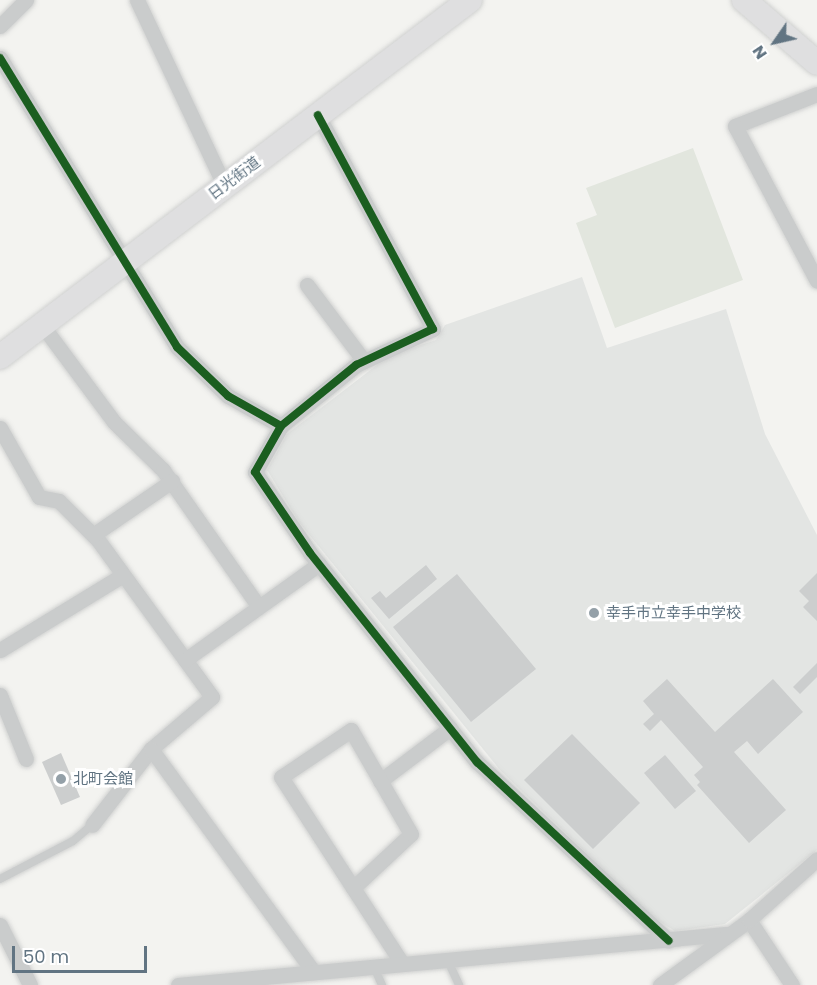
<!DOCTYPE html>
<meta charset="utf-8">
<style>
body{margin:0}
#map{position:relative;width:817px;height:985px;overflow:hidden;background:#f3f3f0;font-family:Poppins,"Noto Sans JP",sans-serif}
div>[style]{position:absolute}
.built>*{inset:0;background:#e3e5e3}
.green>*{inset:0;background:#e2e6de}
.building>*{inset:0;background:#cccece}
.roads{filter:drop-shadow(0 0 2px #d0d1d0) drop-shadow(0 0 2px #d0d1d0)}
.service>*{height:8px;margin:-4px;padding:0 4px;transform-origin:4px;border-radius:4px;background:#cacccc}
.minor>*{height:15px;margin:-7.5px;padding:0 7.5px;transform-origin:7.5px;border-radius:7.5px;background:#cacccc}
.primary>*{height:24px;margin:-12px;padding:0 12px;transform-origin:12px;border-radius:12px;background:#dfdfe0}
.cycleway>*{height:8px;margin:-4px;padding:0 4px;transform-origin:4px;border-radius:4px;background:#1b5e20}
.dots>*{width:16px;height:16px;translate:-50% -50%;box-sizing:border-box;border:3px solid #fff;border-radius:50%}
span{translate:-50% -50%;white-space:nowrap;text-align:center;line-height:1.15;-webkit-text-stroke:6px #fff;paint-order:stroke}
.street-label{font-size:15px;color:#617482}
.poi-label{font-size:15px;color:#617482}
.left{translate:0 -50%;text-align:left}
.north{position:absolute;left:745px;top:12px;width:60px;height:60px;-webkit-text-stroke:4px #fff;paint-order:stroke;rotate:236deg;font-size:16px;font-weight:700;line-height:24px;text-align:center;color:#617482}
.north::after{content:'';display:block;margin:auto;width:21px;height:27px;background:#617482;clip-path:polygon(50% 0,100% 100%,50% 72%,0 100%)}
.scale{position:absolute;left:12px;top:946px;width:135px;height:27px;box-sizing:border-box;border:3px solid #617482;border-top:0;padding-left:8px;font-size:18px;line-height:21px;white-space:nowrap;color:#617482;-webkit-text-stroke:4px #fff;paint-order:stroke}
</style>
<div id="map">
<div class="built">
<i style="clip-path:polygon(582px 277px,607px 348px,726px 309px,765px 434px,817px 535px,817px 850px,725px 924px,675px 931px,654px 918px,500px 770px,299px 522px,267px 470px,287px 434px,390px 355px,436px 340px,445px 325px)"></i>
</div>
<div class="green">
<i style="clip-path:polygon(693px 148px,743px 280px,615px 328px,576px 223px,597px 215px,586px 188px)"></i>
</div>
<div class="building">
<i style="clip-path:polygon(426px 565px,437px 579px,389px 619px,371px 598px,380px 591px,386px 598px)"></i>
<i style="clip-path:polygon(817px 573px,817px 621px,803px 607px,809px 601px,799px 591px)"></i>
<i style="clip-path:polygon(457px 574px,536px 669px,471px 722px,393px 627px)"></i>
<i style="clip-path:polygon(817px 663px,817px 677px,800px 694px,793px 687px)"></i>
<i style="clip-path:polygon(667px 679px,715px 732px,773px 679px,803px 712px,758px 754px,747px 741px,734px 752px,786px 810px,749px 843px,697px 785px,700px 782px,694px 775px,703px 767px,661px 720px,650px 731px,643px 724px,654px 714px,643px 701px)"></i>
<i style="clip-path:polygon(572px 734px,640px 803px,593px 849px,524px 780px)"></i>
<i style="clip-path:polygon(61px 753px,80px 797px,61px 805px,42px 762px)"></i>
<i style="clip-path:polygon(665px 755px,696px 791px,675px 809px,644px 773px)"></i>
</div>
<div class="roads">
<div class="service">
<i style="left:0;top:879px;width:82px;rotate:-27.5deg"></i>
<i style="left:73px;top:841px;width:25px;rotate:-40deg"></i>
<i style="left:447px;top:959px;width:29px;rotate:65deg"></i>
<i style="left:374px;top:967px;width:20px;rotate:66deg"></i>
</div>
<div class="minor">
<i style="left:137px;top:0;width:204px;rotate:64.8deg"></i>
<i style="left:0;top:26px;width:37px;rotate:-45deg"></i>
<i style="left:0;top:58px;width:339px;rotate:58.5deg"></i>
<i style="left:177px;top:347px;width:71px;rotate:43.9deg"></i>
<i style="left:228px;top:396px;width:61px;rotate:29.5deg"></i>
<i style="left:281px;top:426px;width:97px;rotate:-39.1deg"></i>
<i style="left:356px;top:365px;width:85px;rotate:-25.1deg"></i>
<i style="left:433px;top:329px;width:243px;rotate:-118.3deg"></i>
<i style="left:817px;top:94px;width:88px;rotate:158.7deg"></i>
<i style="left:735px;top:126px;width:175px;rotate:62.1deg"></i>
<i style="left:307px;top:285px;width:95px;rotate:53.1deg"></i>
<i style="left:42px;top:325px;width:121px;rotate:53.4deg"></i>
<i style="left:114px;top:422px;width:69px;rotate:44.4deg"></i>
<i style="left:163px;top:470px;width:167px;rotate:55deg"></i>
<i style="left:281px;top:426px;width:53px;rotate:119.5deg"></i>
<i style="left:255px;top:472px;width:98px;rotate:55.8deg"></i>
<i style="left:310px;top:553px;width:268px;rotate:51.4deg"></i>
<i style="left:477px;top:762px;width:262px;rotate:43deg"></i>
<i style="left:0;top:428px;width:79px;rotate:60.5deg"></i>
<i style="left:39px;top:497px;width:20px;rotate:11deg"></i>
<i style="left:59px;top:501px;width:55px;rotate:45deg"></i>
<i style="left:98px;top:540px;width:194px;rotate:54deg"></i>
<i style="left:212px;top:697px;width:80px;rotate:139.6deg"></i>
<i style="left:151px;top:749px;width:96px;rotate:127.8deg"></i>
<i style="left:93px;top:535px;width:96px;rotate:-34.4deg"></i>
<i style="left:0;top:650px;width:144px;rotate:-31.4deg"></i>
<i style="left:185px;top:660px;width:165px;rotate:-35.6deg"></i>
<i style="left:0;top:695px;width:69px;rotate:67.9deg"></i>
<i style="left:151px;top:749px;width:275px;rotate:53.9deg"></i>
<i style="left:380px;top:781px;width:88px;rotate:-37.1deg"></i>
<i style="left:353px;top:888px;width:79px;rotate:-43deg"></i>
<i style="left:411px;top:834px;width:120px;rotate:-120deg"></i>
<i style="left:351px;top:730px;width:84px;rotate:146.1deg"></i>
<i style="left:281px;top:777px;width:221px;rotate:57deg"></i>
<i style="left:749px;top:920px;width:78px;rotate:56.5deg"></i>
<i style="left:0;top:925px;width:67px;rotate:63.4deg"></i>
<i style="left:178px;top:985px;width:550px;rotate:-5.32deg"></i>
<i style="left:660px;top:985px;width:110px;rotate:-36.1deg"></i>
<i style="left:749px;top:920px;width:91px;rotate:-41.9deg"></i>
</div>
<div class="primary">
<i style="left:744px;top:0;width:96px;rotate:40.8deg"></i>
<i style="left:0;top:357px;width:590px;rotate:-37.22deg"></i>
</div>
</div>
<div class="cycleway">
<i style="left:0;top:58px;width:339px;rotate:58.5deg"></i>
<i style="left:177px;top:347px;width:71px;rotate:43.9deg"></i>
<i style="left:228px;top:396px;width:61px;rotate:29.5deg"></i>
<i style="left:281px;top:426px;width:97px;rotate:-39.1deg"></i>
<i style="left:356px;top:365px;width:85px;rotate:-25.1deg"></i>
<i style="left:433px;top:329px;width:243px;rotate:-118.3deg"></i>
<i style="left:281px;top:426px;width:53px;rotate:119.5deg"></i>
<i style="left:255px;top:472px;width:98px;rotate:55.8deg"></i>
<i style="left:310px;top:553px;width:268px;rotate:51.4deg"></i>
<i style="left:477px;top:762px;width:262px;rotate:43deg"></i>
</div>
<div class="dots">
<i style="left:594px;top:613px;background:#94a0a8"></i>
<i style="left:61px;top:779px;background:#94a0a8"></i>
</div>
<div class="street-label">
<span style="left:234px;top:178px;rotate:-37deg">日光街道</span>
</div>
<div class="poi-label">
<span class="left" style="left:606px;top:613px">幸手市立幸手中学校</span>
<span class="left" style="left:73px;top:779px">北町会館</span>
</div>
<div class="north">N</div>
<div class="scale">50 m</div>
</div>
